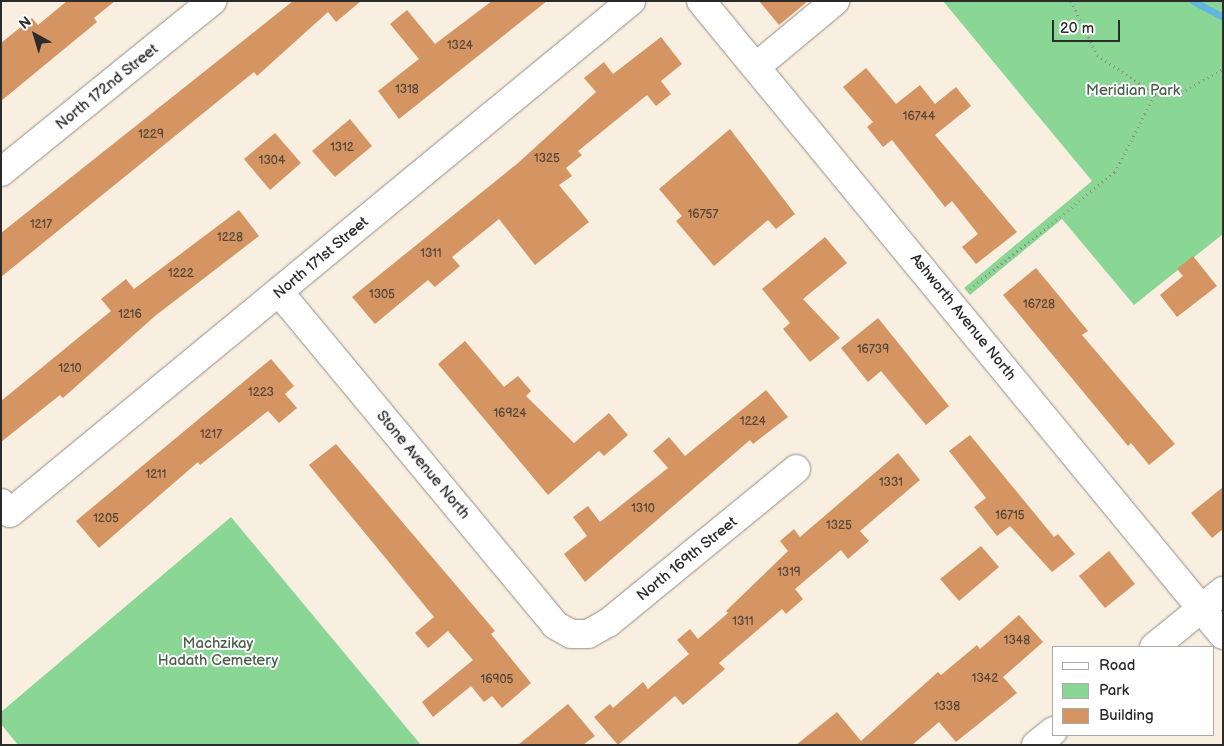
<!DOCTYPE html>
<style>
body{margin:0}
#map{position:relative;width:1224px;height:746px;overflow:hidden;background:#f9efe1;font-family:"Balsamiq Sans",sans-serif}
div>[style]{position:absolute}
.green>*{inset:0;background:#8ad795}
.stream>*{height:7px;margin:-3.5px;padding:0 3.5px;transform-origin:3.5px;border-radius:3.5px;background:#60b6dd}
.building>*{inset:0;background:#d59563}
.path>*{height:3px;margin-top:-1.5px;transform-origin:0;background:repeating-linear-gradient(90deg,#928d86 0 1px,transparent 0 5px)}
.roads{filter:drop-shadow(0 0 1px #928d86) drop-shadow(0 0 1px #928d86)}
.minor>*{height:28px;margin:-14px;padding:0 14px;transform-origin:14px;border-radius:14px;background:#fff}
span{translate:-50% -50%;white-space:nowrap;text-align:center;line-height:1.15;-webkit-text-stroke:4px #fff;paint-order:stroke}
.number-label{font-size:12px;color:#564639}
.number-label span{-webkit-text-stroke-width:0}
.street-label{font-size:15px;color:#2b2b2b}
.park-label{font-size:15px;color:#485f4b}
.frame{position:absolute;inset:0;border:2px solid #2b2b2b;pointer-events:none}
.legend{position:absolute;left:1052px;top:646px;width:162px;height:90px;box-sizing:border-box;background:#fff;border:1px solid #aaa;margin:0;padding:6px 9px;list-style:none;font-size:15px;color:#2b2b2b}
.legend li{display:flex;align-items:center;gap:10px;height:25px}
.legend b{width:25px;border:1px solid #aaa}
.north{position:absolute;left:10px;top:10px;width:50px;height:50px;-webkit-text-stroke:4px #fff;paint-order:stroke;rotate:321deg;font-size:14px;font-weight:700;line-height:20px;text-align:center;color:#2b2b2b}
.north::after{content:'';display:block;margin:auto;width:18px;height:22px;background:#2b2b2b;clip-path:polygon(50% 0,100% 100%,50% 72%,0 100%)}
.scale{position:absolute;left:1052px;top:20px;width:68px;height:22px;box-sizing:border-box;border:2px solid #2b2b2b;border-top:0;padding-left:6px;font-size:15px;line-height:18px;white-space:nowrap;color:#2b2b2b;-webkit-text-stroke:4px #fff;paint-order:stroke}
</style>
<div id="map">
<div class="green">
<i style="clip-path:polygon(943px 1px,1223px 1px,1223px 234px,1134px 305px,1062px 219px,970px 295px,964px 288px,1092px 181px)"></i>
<i style="clip-path:polygon(231px 517px,421px 745px,18px 745px,1px 724px,1px 712px)"></i>
</div>
<div class="stream">
<i style="left:1193px;top:1px;width:34px;rotate:28deg"></i>
</div>
<div class="building">
<i style="clip-path:polygon(67px 1px,115px 1px,94px 18px,97px 22px,1px 101px,1px 43px,32px 18px,38px 25px)"></i>
<i style="clip-path:polygon(293px 1px,361px 1px,336px 22px,328px 12px,257px 76px,254px 72px,1px 277px,1px 233px)"></i>
<i style="clip-path:polygon(492px 1px,547px 1px,399px 119px,378px 91px,419px 59px,390px 24px,407px 10px,435px 44px)"></i>
<i style="clip-path:polygon(759px 1px,808px 1px,779px 25px)"></i>
<i style="clip-path:polygon(661px 37px,682px 64px,661px 81px,671px 94px,656px 106px,647px 95px,578px 151px,582px 155px,566px 168px,572px 176px,559px 185px,589px 222px,535px 265px,499px 219px,452px 257px,460px 266px,435px 287px,428px 280px,375px 324px,352px 297px,518px 163px,596px 92px,584px 78px,604px 62px,613px 74px)"></i>
<i style="clip-path:polygon(866px 68px,896px 104px,920px 85px,935px 104px,956px 87px,971px 106px,935px 135px,1017px 232px,976px 264px,962px 247px,978px 234px,952px 201px,945px 207px,892px 140px,883px 147px,867px 127px,873px 122px,843px 87px)"></i>
<i style="clip-path:polygon(350px 119px,372px 146px,335px 177px,312px 151px)"></i>
<i style="clip-path:polygon(730px 129px,795px 214px,776px 229px,768px 220px,714px 266px,676px 221px,682px 216px,659px 189px)"></i>
<i style="clip-path:polygon(275px 133px,301px 163px,270px 190px,244px 159px)"></i>
<i style="clip-path:polygon(239px 210px,259px 236px,155px 316px,63px 398px,60px 395px,1px 442px,1px 401px,111px 311px,101px 299px,126px 279px,134px 289px)"></i>
<i style="clip-path:polygon(825px 237px,847px 263px,803px 299px,840px 338px,810px 362px,783px 329px,790px 323px,762px 289px)"></i>
<i style="clip-path:polygon(1193px 256px,1217px 286px,1177px 317px,1160px 295px,1183px 276px,1177px 269px)"></i>
<i style="clip-path:polygon(1036px 268px,1088px 331px,1082px 335px,1175px 444px,1149px 465px,1131px 443px,1128px 446px,1003px 295px)"></i>
<i style="clip-path:polygon(878px 318px,949px 406px,926px 425px,881px 371px,868px 382px,841px 348px)"></i>
<i style="clip-path:polygon(465px 341px,504px 387px,518px 376px,531px 391px,526px 396px,574px 443px,609px 413px,628px 435px,604px 456px,599px 451px,548px 495px,438px 364px)"></i>
<i style="clip-path:polygon(271px 359px,294px 386px,285px 394px,297px 408px,279px 423px,268px 411px,200px 465px,198px 462px,99px 548px,76px 521px)"></i>
<i style="clip-path:polygon(766px 390px,788px 417px,753px 444px,750px 440px,585px 582px,564px 554px,587px 536px,573px 517px,588px 506px,600px 522px,668px 468px,653px 451px,669px 437px,685px 456px)"></i>
<i style="clip-path:polygon(970px 435px,1054px 537px,1058px 534px,1075px 554px,1052px 572px,1010px 526px,997px 536px,974px 507px,986px 498px,949px 451px)"></i>
<i style="clip-path:polygon(336px 444px,495px 631px,491px 634px,531px 683px,502px 708px,492px 696px,484px 702px,471px 686px,433px 717px,422px 702px,473px 660px,448px 631px,428px 648px,415px 633px,434px 617px,309px 465px)"></i>
<i style="clip-path:polygon(898px 453px,920px 480px,860px 531px,869px 541px,848px 559px,841px 550px,795px 589px,803px 599px,786px 614px,782px 609px,719px 663px,725px 669px,683px 705px,675px 696px,618px 745px,594px 717px,610px 704px,613px 708px,643px 682px,648px 689px,689px 654px,677px 640px,690px 629px,698px 639px,728px 613px,726px 611px,788px 551px,780px 541px,794px 529px,800px 537px)"></i>
<i style="clip-path:polygon(1223px 487px,1223px 529px,1212px 538px,1191px 513px)"></i>
<i style="clip-path:polygon(981px 546px,999px 567px,959px 601px,940px 579px)"></i>
<i style="clip-path:polygon(1109px 551px,1135px 584px,1105px 608px,1079px 576px)"></i>
<i style="clip-path:polygon(1019px 615px,1043px 642px,1003px 677px,1017px 693px,956px 742px,939px 722px,912px 745px,796px 745px,837px 712px,861px 741px,938px 672px,941px 675px,977px 645px,980px 649px)"></i>
<i style="clip-path:polygon(568px 704px,595px 736px,583px 745px,518px 745px)"></i>
</div>
<div class="path">
<i style="left:1071px;top:1px;width:60px;rotate:64.3deg"></i>
<i style="left:1097px;top:55px;width:70px;rotate:33.9deg"></i>
<i style="left:1155px;top:94px;width:22px;rotate:3deg"></i>
<i style="left:1177px;top:95px;width:53px;rotate:-29.5deg"></i>
<i style="left:970px;top:289px;width:186px;rotate:-38.9deg"></i>
<i style="left:1115px;top:172px;width:88px;rotate:-62.9deg"></i>
</div>
<div class="roads">
<div class="minor">
<i style="left:701px;top:1px;width:821px;rotate:50.53deg"></i>
<i style="left:757px;top:66px;width:102px;rotate:-39.8deg"></i>
<i style="left:1px;top:172px;width:272px;rotate:-39deg"></i>
<i style="left:279px;top:292px;width:433px;rotate:50.3deg"></i>
<i style="left:555px;top:625px;width:18px;rotate:29deg"></i>
<i style="left:571px;top:634px;width:17px"></i>
<i style="left:588px;top:634px;width:23px;rotate:-29deg"></i>
<i style="left:608px;top:623px;width:243px;rotate:-39.3deg"></i>
<i style="left:1px;top:503px;width:13px;rotate:48deg"></i>
<i style="left:10px;top:513px;width:805px;rotate:-39.5deg"></i>
<i style="left:1154px;top:647px;width:89px;rotate:-39.1deg"></i>
<i style="left:1036px;top:745px;width:22px;rotate:-39deg"></i>
</div>
</div>
<div class="number-label">
<span style="left:460px;top:46px">1324</span>
<span style="left:407px;top:90px">1318</span>
<span style="left:919px;top:117px">16744</span>
<span style="left:151px;top:135px">1229</span>
<span style="left:342px;top:148px">1312</span>
<span style="left:547px;top:159px">1325</span>
<span style="left:272px;top:161px">1304</span>
<span style="left:703px;top:215px">16757</span>
<span style="left:41px;top:225px">1217</span>
<span style="left:230px;top:238px">1228</span>
<span style="left:431px;top:254px">1311</span>
<span style="left:181px;top:274px">1222</span>
<span style="left:382px;top:295px">1305</span>
<span style="left:1039px;top:305px">16728</span>
<span style="left:130px;top:315px">1216</span>
<span style="left:873px;top:350px">16739</span>
<span style="left:70px;top:369px">1210</span>
<span style="left:261px;top:393px">1223</span>
<span style="left:510px;top:414px">16924</span>
<span style="left:753px;top:422px">1224</span>
<span style="left:211px;top:435px">1217</span>
<span style="left:156px;top:475px">1211</span>
<span style="left:891px;top:483px">1331</span>
<span style="left:643px;top:509px">1310</span>
<span style="left:1010px;top:516px">16715</span>
<span style="left:106px;top:519px">1205</span>
<span style="left:839px;top:526px">1325</span>
<span style="left:789px;top:573px">1319</span>
<span style="left:743px;top:622px">1311</span>
<span style="left:1017px;top:641px">1348</span>
<span style="left:985px;top:679px">1342</span>
<span style="left:497px;top:680px">16905</span>
<span style="left:947px;top:707px">1338</span>
</div>
<div class="street-label">
<span style="left:107px;top:87px;rotate:-39deg">North 172nd Street</span>
<span style="left:321px;top:258px;rotate:-40deg">North 171st Street</span>
<span style="left:963px;top:317px;rotate:51deg">Ashworth Avenue North</span>
<span style="left:423px;top:465px;rotate:50deg">Stone Avenue North</span>
<span style="left:687px;top:559px;rotate:-39deg">North 169th Street</span>
</div>
<div class="park-label">
<span style="left:1133px;top:91px">Meridian Park</span>
<span style="left:218px;top:652px">Machzikay<br>Hadath Cemetery</span>
</div>
<div class="frame"></div>
<ul class="legend">
<li><b style="height:6px;background:#fff"></b>Road</li>
<li><b style="height:14px;background:#8ad795"></b>Park</li>
<li><b style="height:14px;background:#d59563"></b>Building</li>
</ul>
<div class="north">N</div>
<div class="scale">20 m</div>
</div>
